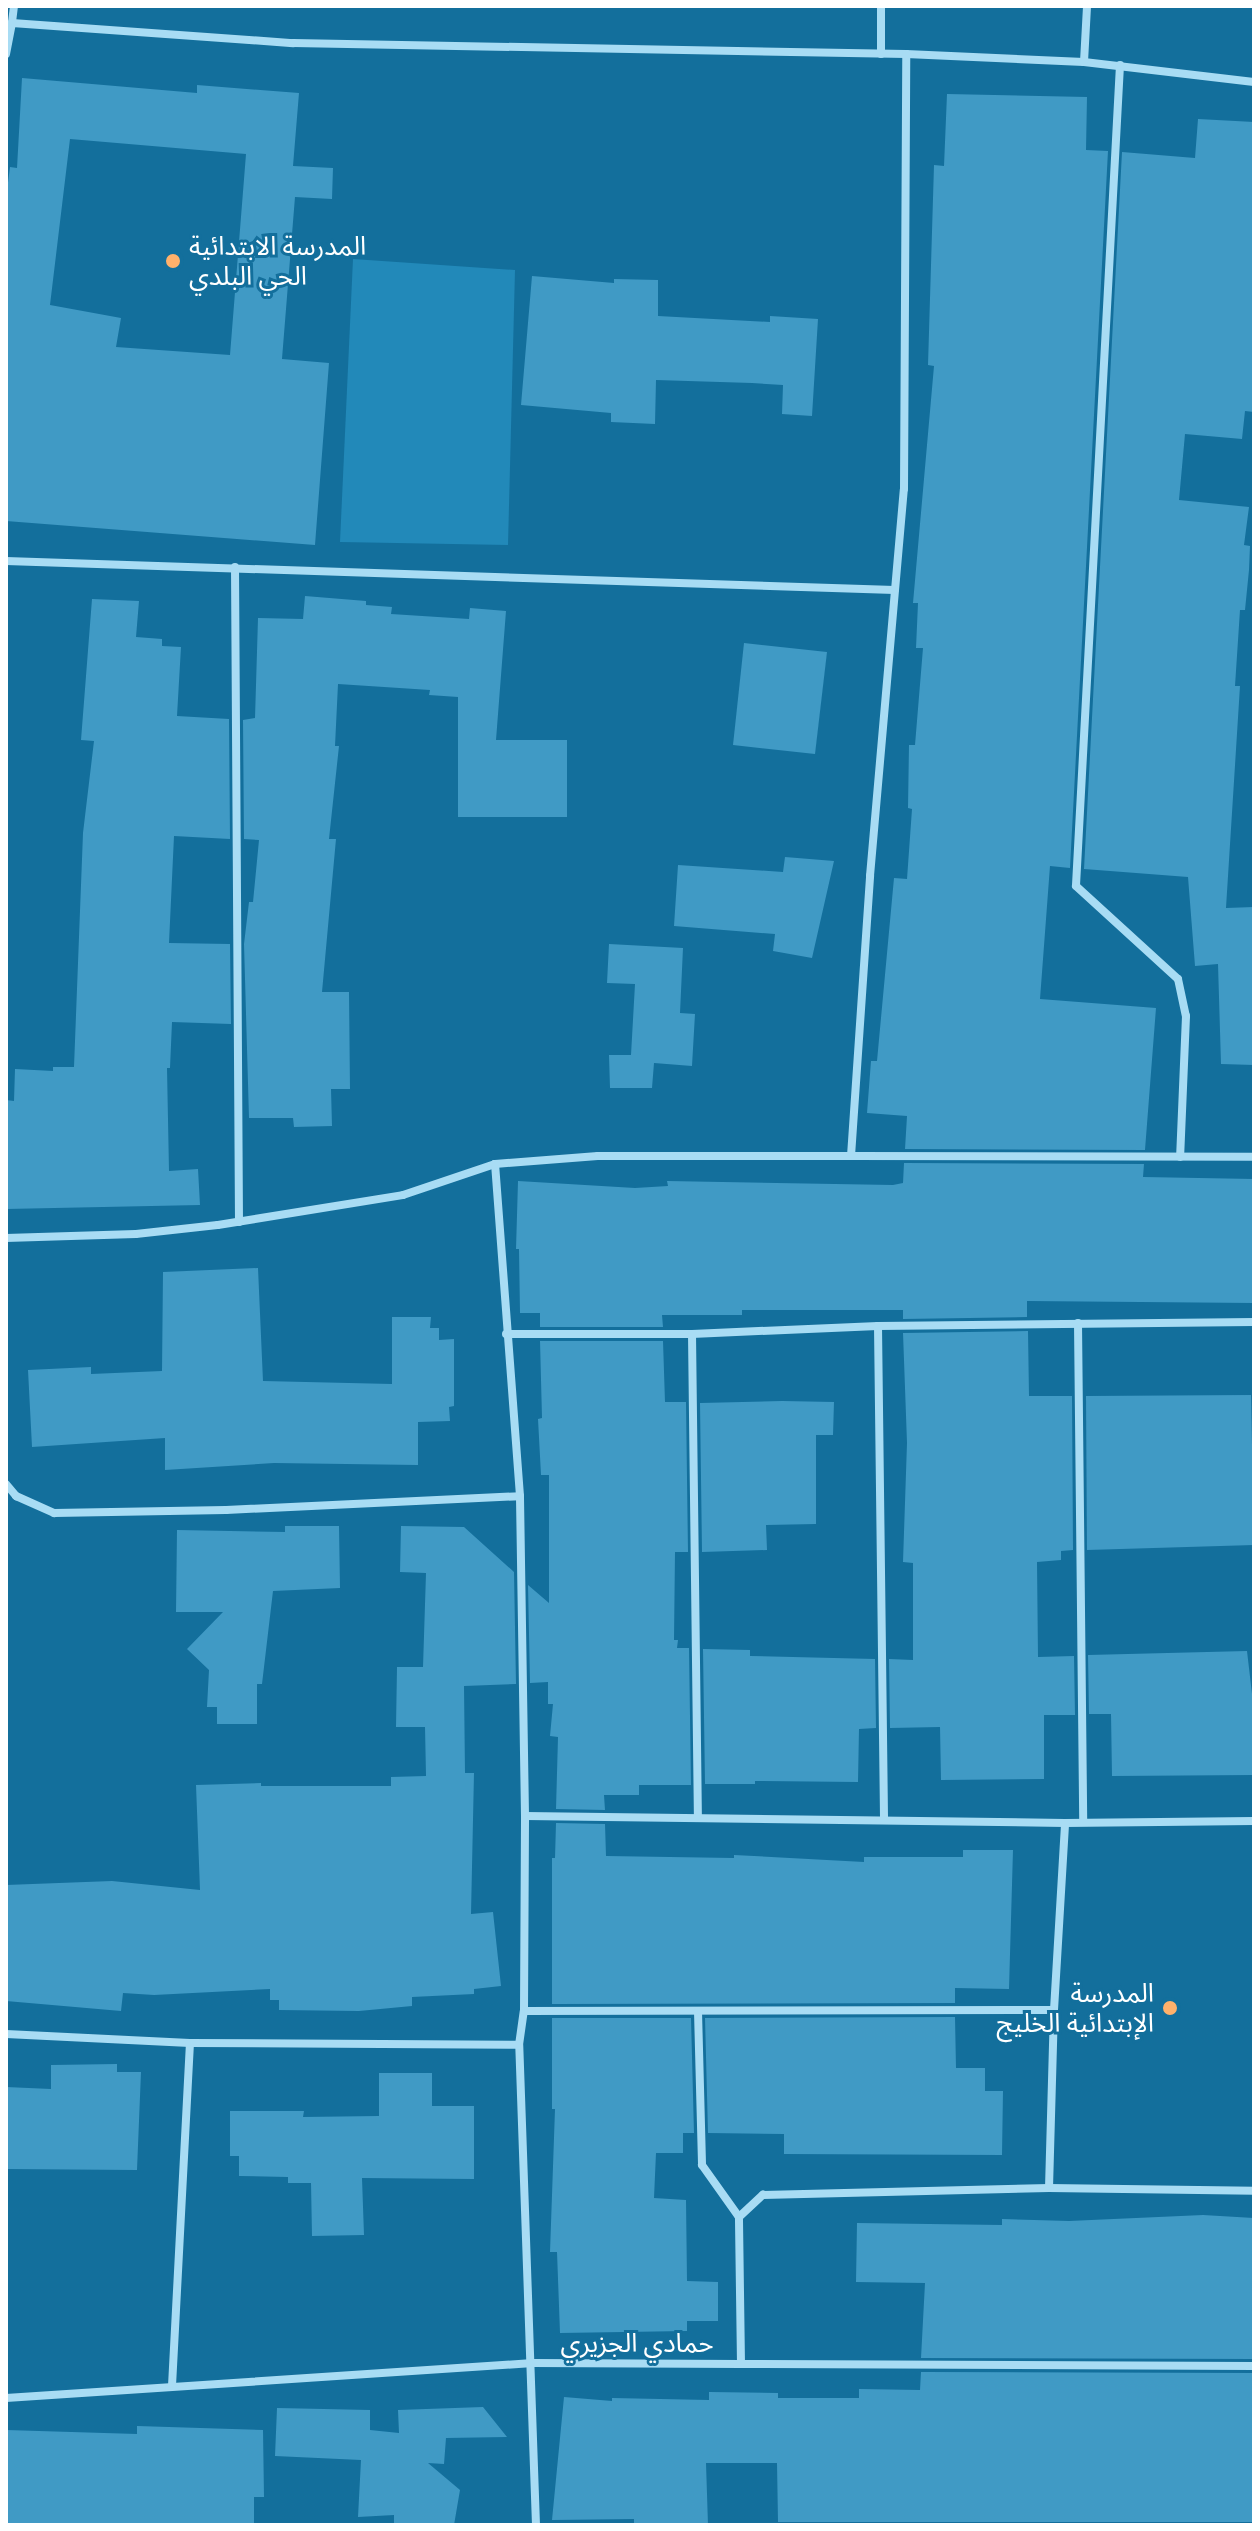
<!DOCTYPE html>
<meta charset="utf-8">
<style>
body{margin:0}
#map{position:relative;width:1260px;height:2531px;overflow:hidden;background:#136f9c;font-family:"IBM Plex Sans","Noto Sans Arabic",sans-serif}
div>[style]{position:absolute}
.green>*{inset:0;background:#2289b9}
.building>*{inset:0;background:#409ac5}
.minor>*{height:8px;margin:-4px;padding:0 4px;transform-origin:4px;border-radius:4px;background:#a8dcf4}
.dots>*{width:22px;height:22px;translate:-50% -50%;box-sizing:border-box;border:4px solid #136f9c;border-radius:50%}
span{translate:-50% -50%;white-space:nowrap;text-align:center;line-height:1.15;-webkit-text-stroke:6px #136f9c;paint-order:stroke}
.poi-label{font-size:26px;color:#fff}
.left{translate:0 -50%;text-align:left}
.right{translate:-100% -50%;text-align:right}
.street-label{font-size:26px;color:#fff}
.frame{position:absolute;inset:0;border:8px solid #fff;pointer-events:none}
</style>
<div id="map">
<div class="green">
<i style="clip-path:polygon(353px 259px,515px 270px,508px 545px,340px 542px)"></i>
</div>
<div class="building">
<i style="clip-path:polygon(evenodd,22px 78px,197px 93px,197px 85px,299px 93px,293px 166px,333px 168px,332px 199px,295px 197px,282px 359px,329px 363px,315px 545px,6px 521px,6px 198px,10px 167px,17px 168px,22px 78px,70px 139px,246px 154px,230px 355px,116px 347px,121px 318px,50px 305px,70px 139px)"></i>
<i style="clip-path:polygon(947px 94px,1087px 97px,1086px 150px,1108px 151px,1070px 868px,1050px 866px,1040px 999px,1156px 1008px,1145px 1150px,905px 1149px,907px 1116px,867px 1113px,871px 1061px,877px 1061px,894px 878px,907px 879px,912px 809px,908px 808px,909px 745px,915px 745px,923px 648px,916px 648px,918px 603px,913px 603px,934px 366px,928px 365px,934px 165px,944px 166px)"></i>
<i style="clip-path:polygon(1198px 119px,1254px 122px,1254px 412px,1245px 411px,1242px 439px,1185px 434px,1179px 500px,1249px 507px,1244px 545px,1250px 546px,1249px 570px,1245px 610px,1240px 610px,1235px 686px,1240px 686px,1226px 908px,1254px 907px,1254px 1065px,1221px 1064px,1218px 964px,1195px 966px,1188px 877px,1084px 869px,1122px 152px,1195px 158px)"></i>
<i style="clip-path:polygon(532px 276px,614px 283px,614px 279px,658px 280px,658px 316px,770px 322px,770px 316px,818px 319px,812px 416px,782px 414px,783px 385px,752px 383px,656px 380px,655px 424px,611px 422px,611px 413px,521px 405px)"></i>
<i style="clip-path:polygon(305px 596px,366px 601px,366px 605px,392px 607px,391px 614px,469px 619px,470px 608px,506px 611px,496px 740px,567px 740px,567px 817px,458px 817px,458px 697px,429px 695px,430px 690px,338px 684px,335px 746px,339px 746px,329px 839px,336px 839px,322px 992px,349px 992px,350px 1089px,331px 1089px,332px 1126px,294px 1127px,293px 1118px,249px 1118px,244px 944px,249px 902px,253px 902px,259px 840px,244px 839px,243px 720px,255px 718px,258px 618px,303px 619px)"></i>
<i style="clip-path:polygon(92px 599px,139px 601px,136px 637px,162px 639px,162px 646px,181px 647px,177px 716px,229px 719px,230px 839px,174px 836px,169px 943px,230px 944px,231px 1024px,172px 1022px,170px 1068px,167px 1068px,169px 1171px,198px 1169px,200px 1205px,6px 1209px,6px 1100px,14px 1101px,15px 1069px,53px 1071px,53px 1067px,74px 1067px,83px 833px,94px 741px,81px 740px)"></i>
<i style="clip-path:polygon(744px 643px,827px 652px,815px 754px,733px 745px)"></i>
<i style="clip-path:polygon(785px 857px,834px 861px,812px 958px,773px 951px,775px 934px,674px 926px,678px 865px,783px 872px)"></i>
<i style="clip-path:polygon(609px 944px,683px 948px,680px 1013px,695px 1014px,692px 1066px,654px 1063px,652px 1088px,610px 1088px,609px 1055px,631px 1055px,635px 984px,607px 983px)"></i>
<i style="clip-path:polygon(904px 1163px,1144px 1164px,1143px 1177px,1254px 1179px,1254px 1303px,1027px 1301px,1027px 1317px,903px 1319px,903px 1310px,742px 1310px,742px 1315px,662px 1315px,663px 1327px,540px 1327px,540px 1313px,520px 1313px,519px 1249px,516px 1249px,518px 1181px,635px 1188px,668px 1186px,667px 1181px,893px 1185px,903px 1183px)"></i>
<i style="clip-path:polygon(258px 1268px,263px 1381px,392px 1384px,392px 1317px,431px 1317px,430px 1328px,439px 1328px,439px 1340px,454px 1339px,454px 1406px,449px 1407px,450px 1421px,418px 1422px,418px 1465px,274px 1463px,165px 1470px,165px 1438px,32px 1447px,28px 1370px,91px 1367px,91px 1374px,162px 1371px,163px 1272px)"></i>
<i style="clip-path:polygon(1028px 1331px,1029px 1396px,1072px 1396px,1073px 1550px,1061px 1551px,1061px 1560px,1037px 1562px,1038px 1657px,1074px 1656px,1075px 1715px,1044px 1715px,1044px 1779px,941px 1780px,940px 1727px,890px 1728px,889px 1659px,913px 1660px,913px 1563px,903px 1562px,907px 1443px,903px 1333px)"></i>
<i style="clip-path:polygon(540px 1341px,663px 1341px,665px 1402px,686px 1402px,688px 1552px,675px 1552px,674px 1640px,678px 1640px,677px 1648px,689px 1648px,691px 1785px,639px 1785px,639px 1795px,604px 1795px,605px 1810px,556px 1809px,558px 1737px,550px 1736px,553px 1704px,548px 1704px,548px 1682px,530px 1683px,528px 1585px,549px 1603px,549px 1475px,541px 1475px,538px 1419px,542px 1418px)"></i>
<i style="clip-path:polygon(1251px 1395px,1254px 1545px,1087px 1550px,1086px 1396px)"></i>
<i style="clip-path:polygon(782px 1401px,834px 1402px,833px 1435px,816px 1435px,816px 1524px,766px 1525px,767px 1550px,702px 1552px,700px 1403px)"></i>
<i style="clip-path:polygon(285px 1526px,339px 1526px,340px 1588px,273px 1591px,262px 1684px,257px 1684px,257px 1724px,217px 1724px,217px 1707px,207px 1707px,209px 1670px,187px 1649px,223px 1612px,176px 1612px,177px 1530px,285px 1532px)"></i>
<i style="clip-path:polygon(401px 1526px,464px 1527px,514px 1572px,516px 1684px,464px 1686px,465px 1773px,474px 1773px,471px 1914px,493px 1912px,501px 1986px,474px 1989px,474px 1994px,412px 1997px,412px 2006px,359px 2011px,279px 2010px,279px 2000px,270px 2000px,270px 1989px,154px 1995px,123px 1993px,121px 2011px,6px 2001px,6px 1885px,112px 1881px,200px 1890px,196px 1785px,261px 1783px,261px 1786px,391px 1786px,391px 1777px,426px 1776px,425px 1727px,396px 1727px,397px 1667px,423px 1667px,426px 1573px,400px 1572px)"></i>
<i style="clip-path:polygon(703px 1649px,750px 1650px,750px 1656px,875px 1659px,876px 1728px,859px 1729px,858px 1782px,755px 1781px,755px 1784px,705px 1784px)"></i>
<i style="clip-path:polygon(1247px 1651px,1254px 1711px,1254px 1775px,1112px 1776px,1111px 1714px,1089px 1714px,1088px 1655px)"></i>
<i style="clip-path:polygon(556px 1823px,605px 1824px,606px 1856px,734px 1858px,734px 1855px,864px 1862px,864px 1857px,963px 1857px,963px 1850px,1013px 1850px,1009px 1989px,955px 1988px,955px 2003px,552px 2004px,552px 1858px,555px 1858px)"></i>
<i style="clip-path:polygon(955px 2017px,956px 2068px,985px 2068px,985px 2091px,1003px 2091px,1002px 2155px,784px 2154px,784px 2134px,708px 2133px,705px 2018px)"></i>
<i style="clip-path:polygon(552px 2018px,691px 2018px,694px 2133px,683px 2133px,683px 2153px,656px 2153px,654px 2198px,686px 2200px,687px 2281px,718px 2282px,718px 2321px,687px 2321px,687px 2331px,560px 2333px,557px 2252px,550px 2252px,555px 2109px,552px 2109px)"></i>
<i style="clip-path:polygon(117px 2064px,117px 2072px,141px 2072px,137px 2170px,6px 2169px,6px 2087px,51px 2089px,51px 2065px)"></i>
<i style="clip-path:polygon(379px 2073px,432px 2073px,432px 2106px,474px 2106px,474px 2179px,362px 2178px,364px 2235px,312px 2236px,311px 2183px,288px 2183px,288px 2177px,239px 2176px,239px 2156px,230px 2156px,230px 2111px,304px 2111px,303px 2117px,379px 2116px)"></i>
<i style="clip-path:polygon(1203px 2215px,1254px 2218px,1254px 2359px,921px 2358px,925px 2283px,856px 2282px,857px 2223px,1002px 2225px,1002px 2219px,1069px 2221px)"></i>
<i style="clip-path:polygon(921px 2372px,1254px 2373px,1254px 2522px,778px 2522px,777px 2463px,706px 2463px,708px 2525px,634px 2523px,634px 2519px,552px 2520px,564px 2397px,612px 2401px,612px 2398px,709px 2400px,709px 2392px,778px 2393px,778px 2398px,859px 2398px,859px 2389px,920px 2390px)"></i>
<i style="clip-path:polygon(483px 2407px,507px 2437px,446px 2438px,444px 2464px,428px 2463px,460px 2490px,454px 2525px,394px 2525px,394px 2515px,358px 2517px,361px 2460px,275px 2456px,277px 2408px,370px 2410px,370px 2430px,399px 2433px,398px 2410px)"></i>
<i style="clip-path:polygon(137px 2426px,263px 2430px,264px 2497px,254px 2497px,254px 2525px,6px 2525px,6px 2430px,137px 2434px)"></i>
</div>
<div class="minor">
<i style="left:14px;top:6px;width:17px;rotate:97deg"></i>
<i style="left:12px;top:23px;width:282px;rotate:4.1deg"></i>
<i style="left:293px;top:43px;width:613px;rotate:1.03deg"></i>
<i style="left:906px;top:54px;width:178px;rotate:2.6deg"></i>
<i style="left:1084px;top:62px;width:171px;rotate:6.7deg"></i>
<i style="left:881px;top:6px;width:48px;rotate:90deg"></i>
<i style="left:6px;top:54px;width:32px;rotate:-79deg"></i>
<i style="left:1084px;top:62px;width:56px;rotate:-86.9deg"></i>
<i style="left:1120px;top:65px;width:822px;rotate:93.07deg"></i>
<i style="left:1076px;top:886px;width:138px;rotate:42.4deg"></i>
<i style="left:1178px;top:979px;width:38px;rotate:78deg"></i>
<i style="left:1186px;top:1016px;width:141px;rotate:92.4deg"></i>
<i style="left:6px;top:561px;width:889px;rotate:1.87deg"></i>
<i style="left:235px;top:567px;width:655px;rotate:89.65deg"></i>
<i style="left:851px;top:1156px;width:403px;rotate:0.1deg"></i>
<i style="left:6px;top:1238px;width:130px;rotate:-1.8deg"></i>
<i style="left:136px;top:1234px;width:82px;rotate:-6.3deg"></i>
<i style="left:218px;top:1225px;width:187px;rotate:-9.2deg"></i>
<i style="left:403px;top:1195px;width:97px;rotate:-18.6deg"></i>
<i style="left:1078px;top:1323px;width:499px;rotate:89.4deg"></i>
<i style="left:878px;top:1326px;width:492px;rotate:89.3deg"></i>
<i style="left:506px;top:1334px;width:186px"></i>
<i style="left:692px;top:1334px;width:186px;rotate:-2.5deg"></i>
<i style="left:878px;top:1326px;width:376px;rotate:-0.6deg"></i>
<i style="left:692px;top:1334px;width:484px;rotate:89.3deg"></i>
<i style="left:6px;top:1484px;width:16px;rotate:50deg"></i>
<i style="left:16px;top:1496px;width:42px;rotate:24.1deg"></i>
<i style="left:54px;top:1513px;width:172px;rotate:-1deg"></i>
<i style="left:226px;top:1510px;width:294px;rotate:-2.7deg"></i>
<i style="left:525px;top:1816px;width:540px;rotate:0.74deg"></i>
<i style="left:1065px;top:1823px;width:189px;rotate:-0.6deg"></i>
<i style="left:524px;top:2011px;width:530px;rotate:-0.11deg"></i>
<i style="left:698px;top:2011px;width:154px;rotate:88.5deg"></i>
<i style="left:702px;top:2165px;width:64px;rotate:54.6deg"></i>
<i style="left:6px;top:2034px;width:184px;rotate:2.8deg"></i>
<i style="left:190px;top:2043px;width:329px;rotate:0.3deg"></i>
<i style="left:1049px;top:2188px;width:178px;rotate:-88.4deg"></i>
<i style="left:1054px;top:2010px;width:187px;rotate:-86.6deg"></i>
<i style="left:741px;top:2364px;width:513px;rotate:0.22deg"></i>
<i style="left:172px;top:2386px;width:343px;rotate:-87deg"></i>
<i style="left:6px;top:2398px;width:528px;rotate:-3.8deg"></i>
<i style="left:533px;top:2363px;width:208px;rotate:0.3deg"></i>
<i style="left:741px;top:2364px;width:147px;rotate:-90.8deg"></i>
<i style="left:739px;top:2217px;width:33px;rotate:-43deg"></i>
<i style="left:763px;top:2195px;width:286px;rotate:-1.4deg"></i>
<i style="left:1049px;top:2188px;width:205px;rotate:0.8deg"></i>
<i style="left:536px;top:2525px;width:480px;rotate:-92deg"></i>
<i style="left:519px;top:2045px;width:34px;rotate:-82deg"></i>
<i style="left:524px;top:2011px;width:195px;rotate:-89.7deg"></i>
<i style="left:525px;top:1816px;width:320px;rotate:-90.9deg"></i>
<i style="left:520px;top:1496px;width:333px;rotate:-94.3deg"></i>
<i style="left:495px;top:1164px;width:103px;rotate:-4.4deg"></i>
<i style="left:598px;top:1156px;width:253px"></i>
<i style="left:851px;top:1156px;width:281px;rotate:-86.1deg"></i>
<i style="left:870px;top:876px;width:388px;rotate:-85deg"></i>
<i style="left:904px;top:489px;width:435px;rotate:-89.7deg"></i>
</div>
<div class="dots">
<i style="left:173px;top:261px;background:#ffb16b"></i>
<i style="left:1170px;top:2008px;background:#ffb16b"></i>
</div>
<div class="poi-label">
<span class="left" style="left:189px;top:261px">المدرسة الابتدائية<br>الحي البلدي</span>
<span class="right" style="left:1154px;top:2008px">المدرسة<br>الإبتدائية الخليج</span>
</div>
<div class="street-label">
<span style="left:637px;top:2343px">حمادي الجزيري</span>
</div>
<div class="frame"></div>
</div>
